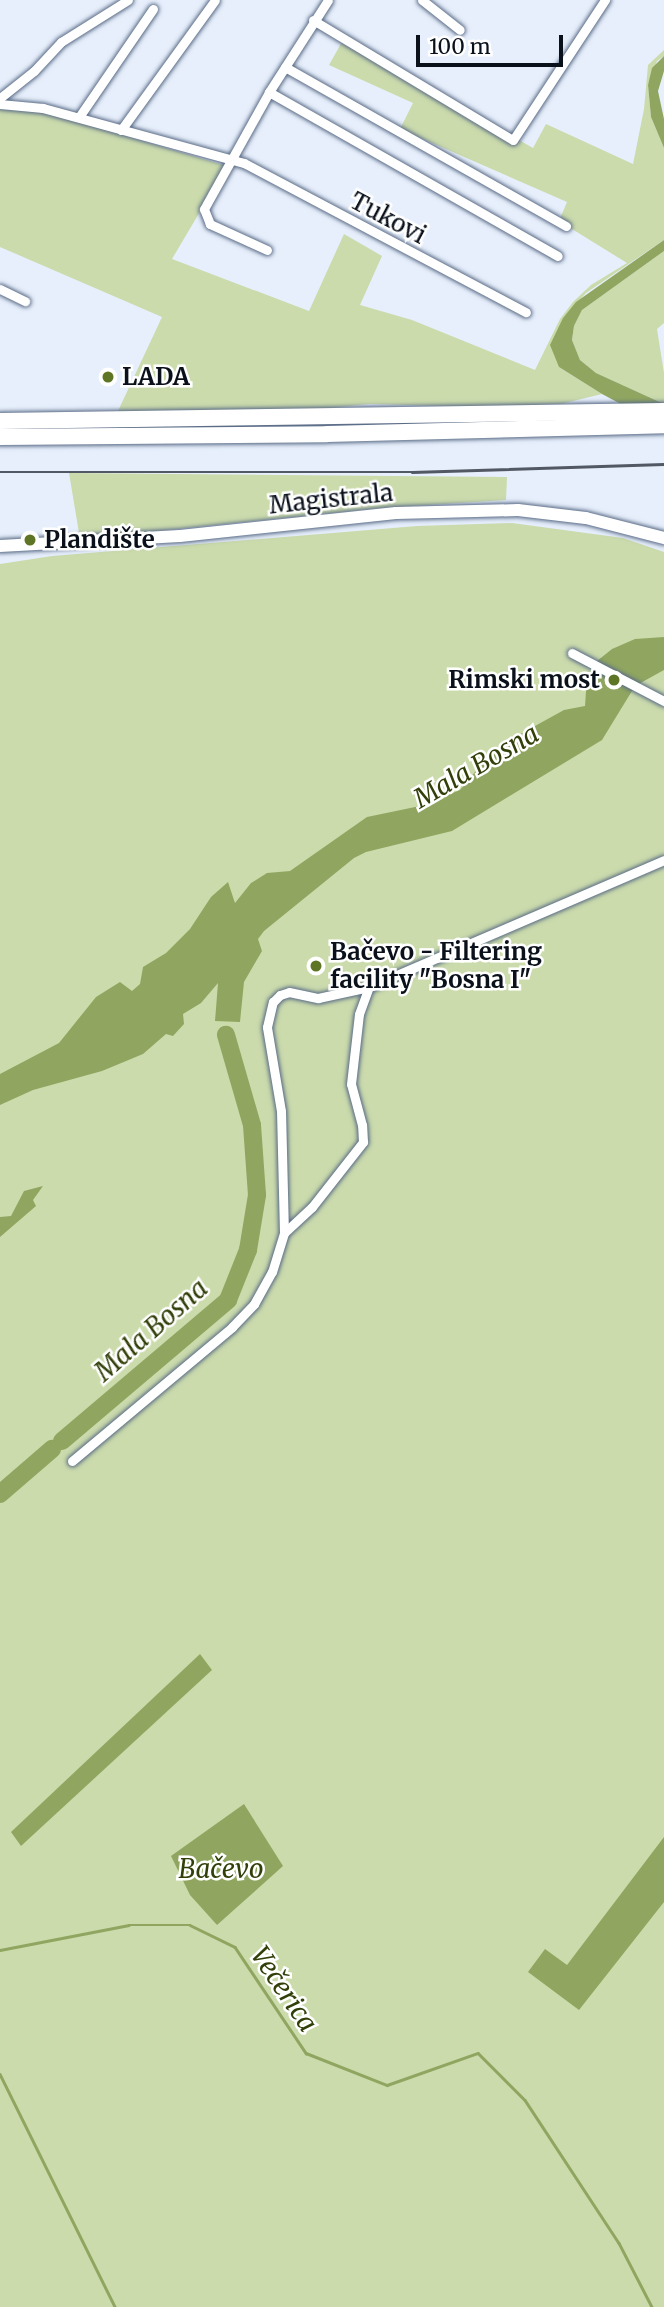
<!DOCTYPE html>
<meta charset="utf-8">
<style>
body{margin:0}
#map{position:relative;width:664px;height:2307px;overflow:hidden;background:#e7effc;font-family:Merriweather,serif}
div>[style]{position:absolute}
.green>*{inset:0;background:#cbdbac}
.water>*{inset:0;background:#90a660}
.stream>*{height:2.5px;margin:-1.25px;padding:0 1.25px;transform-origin:1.25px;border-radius:1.25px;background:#90a660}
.river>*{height:18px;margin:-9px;padding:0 9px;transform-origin:9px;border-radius:9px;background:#90a660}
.roads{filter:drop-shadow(0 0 2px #596b86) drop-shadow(0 0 2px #596b86)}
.street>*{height:9px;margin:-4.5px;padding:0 4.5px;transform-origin:4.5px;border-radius:4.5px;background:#fff}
.secondary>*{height:12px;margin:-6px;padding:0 6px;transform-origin:6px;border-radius:6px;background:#fff}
.highway>*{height:16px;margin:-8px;padding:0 8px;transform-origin:8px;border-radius:8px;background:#fff}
.rail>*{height:2.5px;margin:-1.25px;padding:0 1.25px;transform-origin:1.25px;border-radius:1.25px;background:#525964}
.dots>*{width:19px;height:19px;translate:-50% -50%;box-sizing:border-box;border:4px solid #fff;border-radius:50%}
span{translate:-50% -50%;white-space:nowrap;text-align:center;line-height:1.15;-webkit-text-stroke:5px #fff;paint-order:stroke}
.street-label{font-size:24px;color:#0a111b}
.poi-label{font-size:24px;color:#0a111b;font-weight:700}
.left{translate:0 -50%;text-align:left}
.right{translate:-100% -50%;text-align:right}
.water-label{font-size:26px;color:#313f09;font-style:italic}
.scale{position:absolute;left:416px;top:35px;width:147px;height:32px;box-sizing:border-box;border:4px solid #0a111b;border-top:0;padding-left:9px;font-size:21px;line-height:24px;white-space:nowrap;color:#0a111b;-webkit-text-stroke:5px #fff;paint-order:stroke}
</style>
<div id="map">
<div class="green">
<i style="clip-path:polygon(343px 40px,533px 148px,546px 124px,633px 164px,644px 109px,648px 65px,664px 50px,664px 56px,657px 61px,648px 85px,651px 117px,664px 148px,664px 240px,586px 293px,563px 318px,559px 367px,602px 394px,561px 404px,478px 407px,369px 404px,268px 414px,118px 411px,162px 317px,0 247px,0 107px,48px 113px,227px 166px,172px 259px,309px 311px,344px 234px,382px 256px,360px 305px,412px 320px,535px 370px,560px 319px,573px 302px,591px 285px,627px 263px,559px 221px,567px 202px,400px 129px,413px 103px,329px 65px)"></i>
<i style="clip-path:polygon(664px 251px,664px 323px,657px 329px,664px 373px,664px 404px,596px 373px,580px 360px,572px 340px,574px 326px,582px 310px)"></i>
<i style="clip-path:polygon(69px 473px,507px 477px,506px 500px,381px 508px,80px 539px)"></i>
<i style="clip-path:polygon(512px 523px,623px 538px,664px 552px,664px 2307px,0 2307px,0 564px,52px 556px,417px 526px)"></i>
</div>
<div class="water">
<i style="clip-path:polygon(664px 56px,664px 71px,658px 91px,664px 119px,664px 148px,651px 117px,648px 85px,652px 68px)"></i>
<i style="clip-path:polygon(664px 240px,664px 251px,582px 310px,574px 326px,572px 340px,580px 360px,596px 373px,664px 404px,664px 427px,602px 394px,559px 367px,550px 345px,563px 318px,576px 302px)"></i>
<i style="clip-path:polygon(664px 637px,664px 670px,635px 686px,602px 740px,452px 831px,366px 852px,354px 858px,264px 931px,258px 939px,262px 951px,244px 982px,240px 1022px,215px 1021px,218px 983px,201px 1003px,183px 1014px,184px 1024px,173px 1036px,166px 1034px,143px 1054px,102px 1071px,33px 1090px,0 1105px,0 1074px,59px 1043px,96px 997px,120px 982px,132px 991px,140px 984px,143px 967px,166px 953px,190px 929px,211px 897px,228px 882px,235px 903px,251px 883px,267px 873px,290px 871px,367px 817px,420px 806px,460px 790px,490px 754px,515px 737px,564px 710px,585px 706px,587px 677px,597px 661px,612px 649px,635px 639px)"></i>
<i style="clip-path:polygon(43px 1186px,33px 1200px,36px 1206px,0 1237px,0 1217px,11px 1216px,24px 1191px)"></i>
<i style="clip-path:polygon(200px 1654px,212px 1670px,21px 1846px,11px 1832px)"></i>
<i style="clip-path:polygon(244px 1804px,283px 1866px,217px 1925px,190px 1895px,171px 1856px)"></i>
<i style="clip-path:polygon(664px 1837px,664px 1902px,579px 2010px,528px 1972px,545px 1949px,567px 1965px)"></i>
</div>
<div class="stream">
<i style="left:0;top:1950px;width:131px;rotate:-11deg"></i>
<i style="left:129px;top:1925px;width:61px"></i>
<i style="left:190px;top:1925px;width:50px;rotate:26.1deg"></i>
<i style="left:235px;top:1947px;width:128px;rotate:56.2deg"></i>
<i style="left:306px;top:2053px;width:87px;rotate:21.6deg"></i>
<i style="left:387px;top:2085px;width:96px;rotate:-19.4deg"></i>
<i style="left:478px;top:2053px;width:66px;rotate:45deg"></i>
<i style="left:525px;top:2100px;width:171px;rotate:56.7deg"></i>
<i style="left:619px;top:2243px;width:72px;rotate:62.7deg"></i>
<i style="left:0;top:2074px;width:260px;rotate:63.7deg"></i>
</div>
<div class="river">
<i style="left:62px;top:1441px;width:218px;rotate:-40.3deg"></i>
<i style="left:228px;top:1300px;width:54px;rotate:-68.2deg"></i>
<i style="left:248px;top:1250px;width:56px;rotate:-80.7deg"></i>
<i style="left:257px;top:1195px;width:70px;rotate:-94.1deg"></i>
<i style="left:252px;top:1125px;width:94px;rotate:-106.1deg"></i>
<i style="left:0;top:1494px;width:69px;rotate:-40.9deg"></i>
</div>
<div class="roads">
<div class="street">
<i style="left:422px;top:0;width:48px;rotate:38.3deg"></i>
<i style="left:313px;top:20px;width:233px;rotate:31deg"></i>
<i style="left:513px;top:140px;width:168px;rotate:-56.7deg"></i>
<i style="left:285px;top:67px;width:323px;rotate:29.5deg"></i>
<i style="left:269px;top:92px;width:332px;rotate:29.6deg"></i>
<i style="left:0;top:98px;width:43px;rotate:-38.5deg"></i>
<i style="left:34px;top:71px;width:40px;rotate:-47deg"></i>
<i style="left:61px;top:42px;width:79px;rotate:-32.1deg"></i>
<i style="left:0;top:104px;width:43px;rotate:5.3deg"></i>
<i style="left:43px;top:108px;width:208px;rotate:15.3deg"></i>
<i style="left:244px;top:163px;width:319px;rotate:27.9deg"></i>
<i style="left:79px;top:117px;width:131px;rotate:-55.6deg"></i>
<i style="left:121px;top:130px;width:160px;rotate:-54.1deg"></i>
<i style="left:267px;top:250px;width:63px;rotate:-155.5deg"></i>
<i style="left:210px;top:224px;width:16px;rotate:-112deg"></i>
<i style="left:204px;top:209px;width:134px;rotate:-60.9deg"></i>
<i style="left:269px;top:92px;width:109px;rotate:-57.3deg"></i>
<i style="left:0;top:289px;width:28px;rotate:26deg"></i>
<i style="left:572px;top:653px;width:104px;rotate:27.6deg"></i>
<i style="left:284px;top:1233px;width:38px;rotate:-43deg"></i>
<i style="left:312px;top:1207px;width:83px;rotate:-51.9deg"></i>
<i style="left:363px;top:1142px;width:17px;rotate:-93deg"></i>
<i style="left:362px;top:1125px;width:42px;rotate:-105deg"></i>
<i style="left:351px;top:1084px;width:70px;rotate:-83.5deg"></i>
<i style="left:359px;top:1014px;width:29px;rotate:-70deg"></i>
<i style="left:72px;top:1461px;width:209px;rotate:-39.9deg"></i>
<i style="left:232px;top:1327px;width:32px;rotate:-46deg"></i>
<i style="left:254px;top:1304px;width:37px;rotate:-61deg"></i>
<i style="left:272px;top:1272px;width:41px;rotate:-72.9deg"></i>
<i style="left:284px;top:1233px;width:122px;rotate:-91.4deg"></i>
<i style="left:281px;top:1111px;width:85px;rotate:-99.5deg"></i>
<i style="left:267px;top:1027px;width:26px;rotate:-77deg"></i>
<i style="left:273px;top:1002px;width:10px;rotate:-45deg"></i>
<i style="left:280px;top:995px;width:9px;rotate:-18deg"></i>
<i style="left:289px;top:992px;width:30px;rotate:12deg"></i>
<i style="left:318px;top:998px;width:52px;rotate:-12.2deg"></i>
<i style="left:369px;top:987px;width:321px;rotate:-23.3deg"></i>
</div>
<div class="secondary">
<i style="left:0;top:546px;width:180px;rotate:-3.2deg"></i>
<i style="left:180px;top:536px;width:217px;rotate:-6.1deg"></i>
<i style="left:396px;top:513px;width:122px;rotate:-1.4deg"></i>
<i style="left:518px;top:510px;width:68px;rotate:6.7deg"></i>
<i style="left:586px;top:518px;width:81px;rotate:14.4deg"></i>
</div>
<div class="highway">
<i style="left:0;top:421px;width:664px;rotate:-0.86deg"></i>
<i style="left:0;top:437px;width:327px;rotate:-0.5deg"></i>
<i style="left:327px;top:434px;width:337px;rotate:-1.5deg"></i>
</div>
</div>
<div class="rail">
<i style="left:0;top:472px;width:412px"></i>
<i style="left:412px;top:472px;width:252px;rotate:-1.8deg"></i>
</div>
<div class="dots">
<i style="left:108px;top:377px;background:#5f7526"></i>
<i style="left:30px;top:540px;background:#5f7526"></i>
<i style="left:614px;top:680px;background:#5f7526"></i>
<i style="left:316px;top:966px;background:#5f7526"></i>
</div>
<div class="street-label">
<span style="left:388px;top:218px;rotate:28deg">Tukovi</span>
<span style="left:331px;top:499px;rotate:-6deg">Magistrala</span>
</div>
<div class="poi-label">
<span class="left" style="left:122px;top:377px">LADA</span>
<span class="left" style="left:44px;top:540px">Plandište</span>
<span class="right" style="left:600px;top:680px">Rimski most</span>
<span class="left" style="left:330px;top:966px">Bačevo - Filtering<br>facility "Bosna I"</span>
</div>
<div class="water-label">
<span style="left:476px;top:766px;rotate:-30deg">Mala Bosna</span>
<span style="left:151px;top:1330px;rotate:-41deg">Mala Bosna</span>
<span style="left:221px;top:1869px">Bačevo</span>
<span style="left:284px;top:1989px;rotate:56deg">Večerica</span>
</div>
<div class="scale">100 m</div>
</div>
